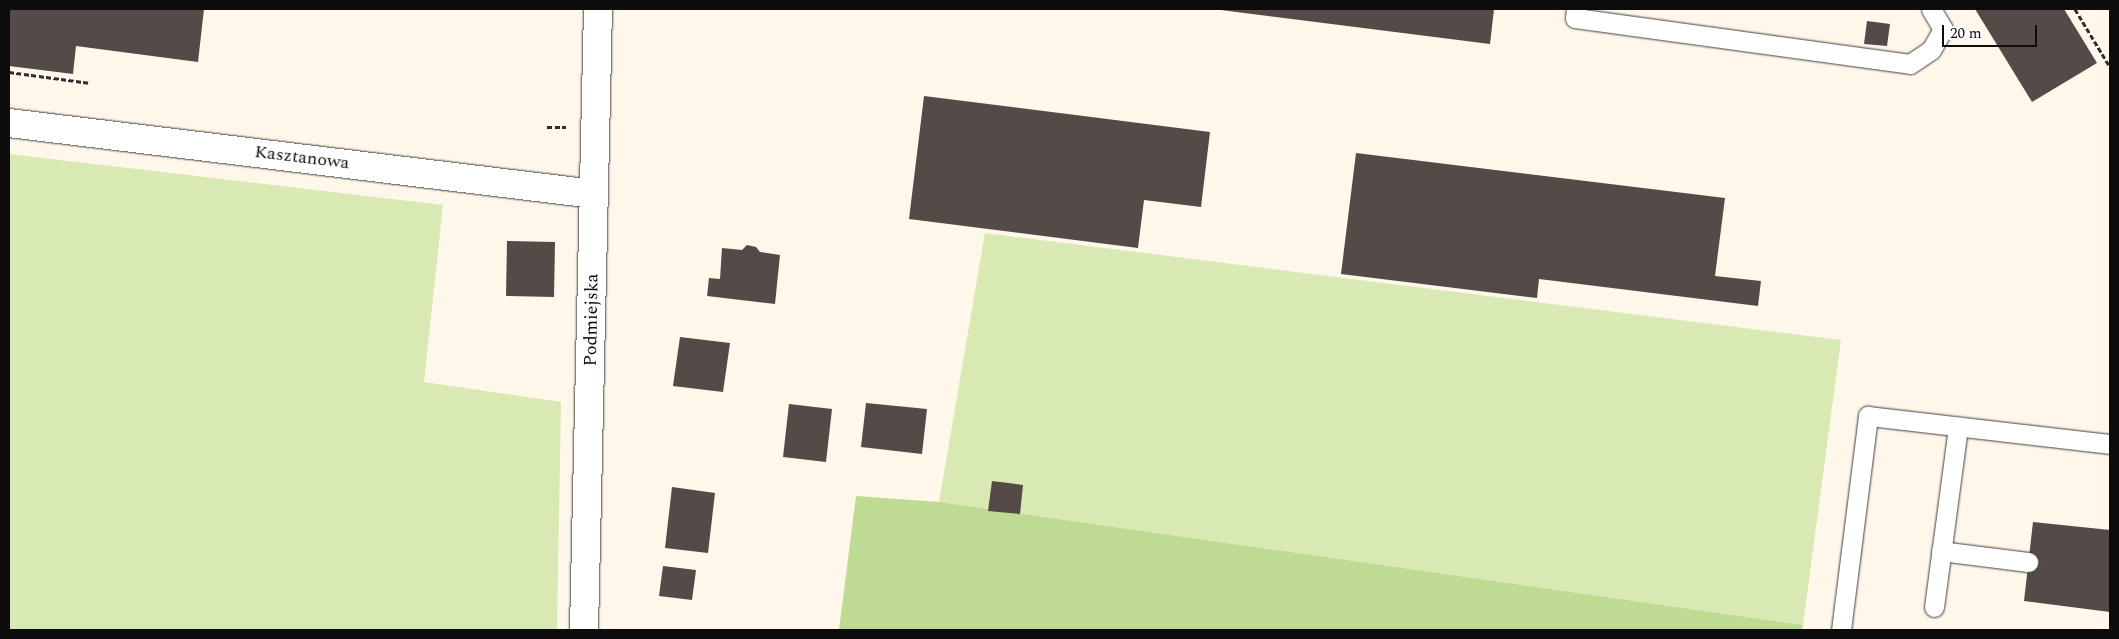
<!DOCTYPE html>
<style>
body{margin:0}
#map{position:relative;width:2119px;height:639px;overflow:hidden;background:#fff7ea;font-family:Spectral,serif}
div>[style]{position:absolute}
.green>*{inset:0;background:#d9e9b4}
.forest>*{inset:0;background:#bfda93}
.building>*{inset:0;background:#544b48}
.path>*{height:3px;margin-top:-1.5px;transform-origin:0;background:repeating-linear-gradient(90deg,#2e2e2e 0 5px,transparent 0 7.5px)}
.roads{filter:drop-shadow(0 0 1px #3f3f3f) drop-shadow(0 0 1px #3f3f3f)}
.service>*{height:19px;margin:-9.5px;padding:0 9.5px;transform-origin:9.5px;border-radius:9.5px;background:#fff}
.minor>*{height:28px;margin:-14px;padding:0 14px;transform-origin:14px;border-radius:14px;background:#fff}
span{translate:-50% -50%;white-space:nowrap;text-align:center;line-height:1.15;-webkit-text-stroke:5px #fff;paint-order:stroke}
.street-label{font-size:18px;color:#0c0c0c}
.frame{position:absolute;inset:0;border:10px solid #0c0c0c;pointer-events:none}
.scale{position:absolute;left:1942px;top:25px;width:95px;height:22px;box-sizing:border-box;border:2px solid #0c0c0c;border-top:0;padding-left:6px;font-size:15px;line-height:18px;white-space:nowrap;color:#0c0c0c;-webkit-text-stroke:4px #fff;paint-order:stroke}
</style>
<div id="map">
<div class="green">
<i style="clip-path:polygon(9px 154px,443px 205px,424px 382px,561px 402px,557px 630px,9px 630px)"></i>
<i style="clip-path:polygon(985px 233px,1841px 340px,1803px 625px,939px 502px)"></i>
</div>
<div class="forest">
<i style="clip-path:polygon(856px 496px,939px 502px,1803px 625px,1802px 630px,839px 630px)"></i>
</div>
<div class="building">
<i style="clip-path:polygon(9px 9px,204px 9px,198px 62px,76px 46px,73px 74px,9px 66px)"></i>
<i style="clip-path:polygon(1213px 9px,1494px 9px,1490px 44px)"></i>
<i style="clip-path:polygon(1975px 9px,2064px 9px,2097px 63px,2032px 102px)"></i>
<i style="clip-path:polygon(1867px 21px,1890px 24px,1887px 46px,1864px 44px)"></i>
<i style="clip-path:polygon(924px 96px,1210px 132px,1201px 207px,1144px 200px,1138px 248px,909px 219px)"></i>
<i style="clip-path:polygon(1356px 153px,1725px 198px,1715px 276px,1761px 281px,1758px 306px,1539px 279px,1537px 298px,1341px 274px)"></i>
<i style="clip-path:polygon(507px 241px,555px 242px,554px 297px,506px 296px)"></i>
<i style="clip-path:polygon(747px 245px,756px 247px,760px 252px,780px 255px,775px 304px,707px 296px,709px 278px,720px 279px,722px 248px,742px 250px)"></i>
<i style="clip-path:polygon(680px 337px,730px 343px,723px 392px,673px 386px)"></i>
<i style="clip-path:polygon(866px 403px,927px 409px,922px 454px,861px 447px)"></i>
<i style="clip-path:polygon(789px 404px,832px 409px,826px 462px,783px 457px)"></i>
<i style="clip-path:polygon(992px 481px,1023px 485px,1020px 514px,988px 511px)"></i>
<i style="clip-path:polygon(672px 487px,715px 493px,708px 553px,665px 548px)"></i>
<i style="clip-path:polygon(2033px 522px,2110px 530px,2110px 612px,2024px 601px)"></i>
<i style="clip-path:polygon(663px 566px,696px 570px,692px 600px,659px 596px)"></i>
</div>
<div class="path">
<i style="left:2075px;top:9px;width:68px;rotate:58.9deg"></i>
<i style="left:9px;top:72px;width:82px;rotate:7.7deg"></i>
<i style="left:547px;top:127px;width:19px"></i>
</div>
<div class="roads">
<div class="service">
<i style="left:1576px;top:9px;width:9px;rotate:96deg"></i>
<i style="left:1575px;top:18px;width:338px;rotate:7.8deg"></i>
<i style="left:1910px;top:64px;width:25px;rotate:-34deg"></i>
<i style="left:1931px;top:50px;width:24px;rotate:-60deg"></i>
<i style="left:1943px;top:29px;width:23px;rotate:-121deg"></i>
<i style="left:1941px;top:551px;width:88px;rotate:7.2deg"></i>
<i style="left:1934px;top:607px;width:182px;rotate:-82.4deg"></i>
<i style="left:1841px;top:630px;width:216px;rotate:-82.8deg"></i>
<i style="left:1868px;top:416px;width:244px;rotate:6.6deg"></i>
</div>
<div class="minor">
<i style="left:9px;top:123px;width:589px;rotate:6.92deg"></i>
<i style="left:584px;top:630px;width:621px;rotate:-88.71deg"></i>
</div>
</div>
<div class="street-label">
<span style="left:302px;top:158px;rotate:7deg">Kasztanowa</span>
<span style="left:592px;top:320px;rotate:-89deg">Podmiejska</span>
</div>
<div class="frame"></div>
<div class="scale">20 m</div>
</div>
